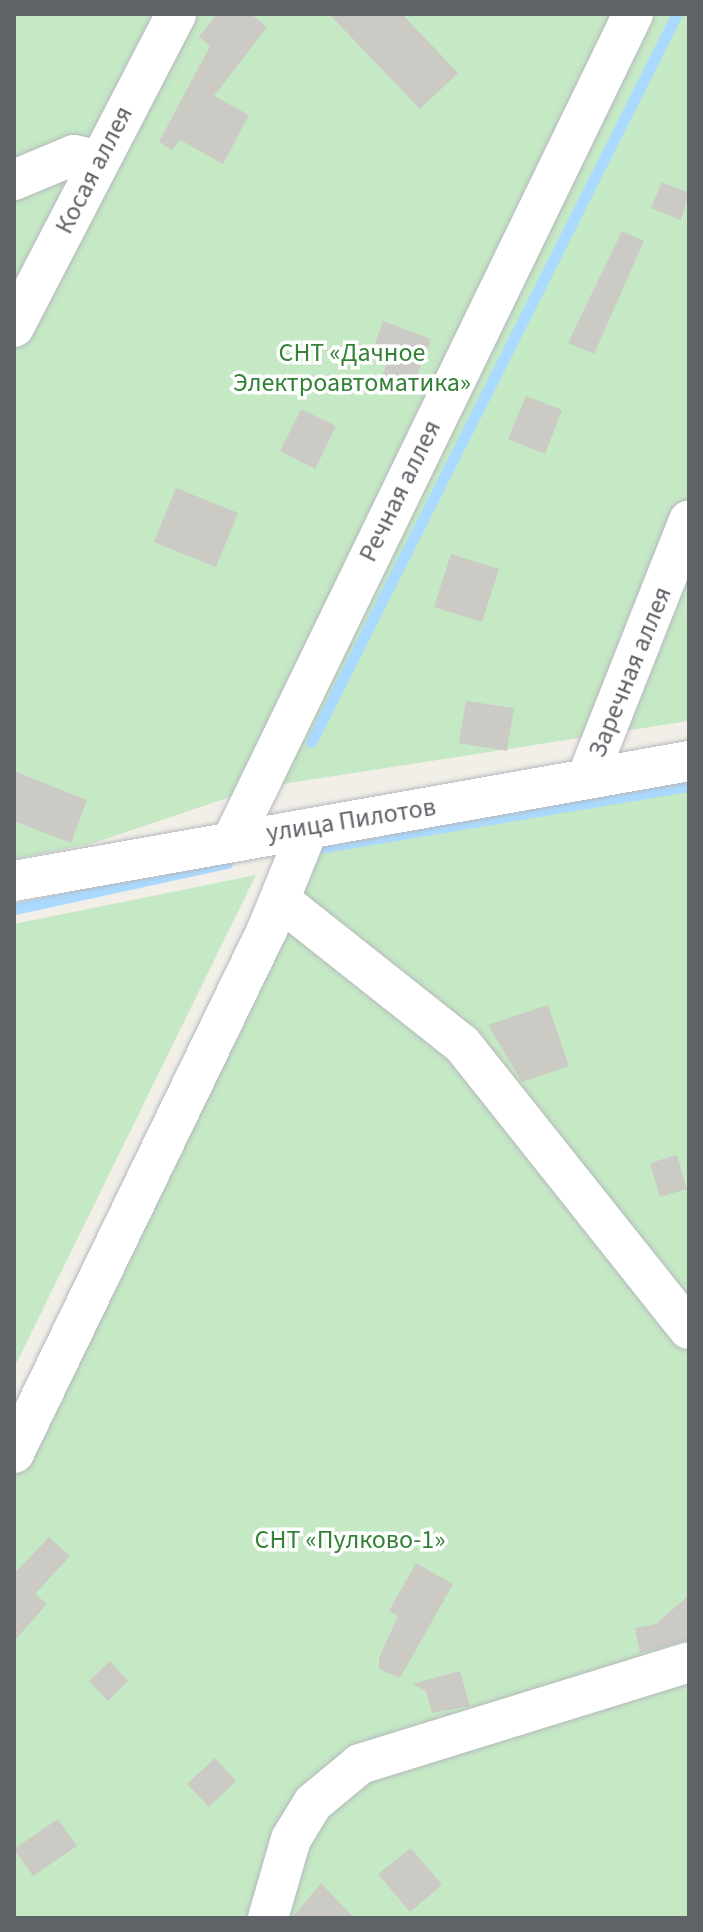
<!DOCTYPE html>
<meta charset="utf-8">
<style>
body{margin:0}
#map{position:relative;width:703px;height:1932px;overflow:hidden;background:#f1efe8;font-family:"Source Sans 3",sans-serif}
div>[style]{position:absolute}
.green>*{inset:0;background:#c5e8c5}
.stream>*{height:11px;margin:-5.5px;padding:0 5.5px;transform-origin:5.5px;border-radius:5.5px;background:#aadaff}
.building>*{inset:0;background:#cccac5}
.roads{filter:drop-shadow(0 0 2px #b5b8bc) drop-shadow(0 0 2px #b5b8bc)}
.minor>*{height:40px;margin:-20px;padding:0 20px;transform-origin:20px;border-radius:20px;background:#fff}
span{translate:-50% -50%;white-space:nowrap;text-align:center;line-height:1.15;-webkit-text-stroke:7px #fff;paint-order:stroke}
.street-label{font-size:26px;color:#5f6368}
.park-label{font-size:26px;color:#348238}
.frame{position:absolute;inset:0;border:16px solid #5f6368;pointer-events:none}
</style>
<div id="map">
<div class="green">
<i style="clip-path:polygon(14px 14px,689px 14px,689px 721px,257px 788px,91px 844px,14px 859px)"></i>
<i style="clip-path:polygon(689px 777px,689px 1918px,14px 1918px,14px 1453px,308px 844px)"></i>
<i style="clip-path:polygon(256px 875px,14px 1368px,14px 924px)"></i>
</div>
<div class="stream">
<i style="left:311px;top:742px;width:815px;rotate:-63.31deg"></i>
<i style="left:318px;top:848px;width:376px;rotate:-9.5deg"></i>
<i style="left:14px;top:909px;width:218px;rotate:-12.2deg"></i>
</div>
<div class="building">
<i style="clip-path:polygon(217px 14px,251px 14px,267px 27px,214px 96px,249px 115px,223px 164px,180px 140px,172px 150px,159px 142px,210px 46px,199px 37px)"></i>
<i style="clip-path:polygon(329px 14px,402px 14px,458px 73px,420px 109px)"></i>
<i style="clip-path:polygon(662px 182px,689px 193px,681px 220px,651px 208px)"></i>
<i style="clip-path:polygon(622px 231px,644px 241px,594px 354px,568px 343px)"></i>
<i style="clip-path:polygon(383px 321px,431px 339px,412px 389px,381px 378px,391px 353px,374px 347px)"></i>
<i style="clip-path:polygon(526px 396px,562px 410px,545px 454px,508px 439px)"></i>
<i style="clip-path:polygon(301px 409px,336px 426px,315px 469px,280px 451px)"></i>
<i style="clip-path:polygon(176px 488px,238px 513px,216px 567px,154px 542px)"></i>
<i style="clip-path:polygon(451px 554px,499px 569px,482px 622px,434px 607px)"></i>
<i style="clip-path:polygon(466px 701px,514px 708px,507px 751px,459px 743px)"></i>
<i style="clip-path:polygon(14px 771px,87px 800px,71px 843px,14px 821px)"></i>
<i style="clip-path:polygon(548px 1005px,569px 1066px,522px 1082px,488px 1025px)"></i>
<i style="clip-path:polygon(677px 1155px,687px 1189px,660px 1197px,650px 1163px)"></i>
<i style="clip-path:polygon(49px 1537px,70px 1556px,35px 1594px,47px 1604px,14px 1641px,14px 1574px)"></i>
<i style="clip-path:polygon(416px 1563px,453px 1584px,400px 1678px,379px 1669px,379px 1658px,398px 1616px,389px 1611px)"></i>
<i style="clip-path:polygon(689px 1595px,689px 1640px,640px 1653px,635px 1628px,656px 1624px)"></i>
<i style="clip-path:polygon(110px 1661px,128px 1681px,108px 1701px,89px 1681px)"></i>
<i style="clip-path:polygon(460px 1671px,470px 1706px,432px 1713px,426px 1691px,412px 1684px)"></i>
<i style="clip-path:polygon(215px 1758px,236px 1781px,209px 1807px,187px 1784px)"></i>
<i style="clip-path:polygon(58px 1819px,77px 1846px,33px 1876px,14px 1849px)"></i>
<i style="clip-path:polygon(411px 1848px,442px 1885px,410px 1912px,378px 1874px)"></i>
<i style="clip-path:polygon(321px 1883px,354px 1918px,292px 1918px)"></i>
</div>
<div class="roads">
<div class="minor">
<i style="left:14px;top:180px;width:65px;rotate:-22.6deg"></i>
<i style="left:74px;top:155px;width:24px;rotate:12deg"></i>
<i style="left:14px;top:327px;width:352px;rotate:-62.6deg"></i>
<i style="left:587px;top:778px;width:277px;rotate:-68.4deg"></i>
<i style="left:233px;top:839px;width:917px;rotate:-64.13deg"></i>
<i style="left:14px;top:881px;width:686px;rotate:-10.08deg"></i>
<i style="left:280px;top:900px;width:232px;rotate:38.4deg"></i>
<i style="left:462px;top:1044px;width:364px;rotate:51.5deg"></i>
<i style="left:14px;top:1453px;width:581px;rotate:-64.18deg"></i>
<i style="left:267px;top:930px;width:109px;rotate:-67.9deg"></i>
<i style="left:268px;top:1918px;width:82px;rotate:-73.8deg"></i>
<i style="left:291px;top:1839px;width:42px;rotate:-58.6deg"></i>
<i style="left:313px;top:1803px;width:61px;rotate:-39.7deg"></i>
<i style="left:360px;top:1764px;width:344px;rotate:-17.2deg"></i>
</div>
</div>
<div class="street-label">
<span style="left:94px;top:170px;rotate:-63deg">Косая аллея</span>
<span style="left:400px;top:491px;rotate:-64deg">Речная аллея</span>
<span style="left:630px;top:672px;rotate:-68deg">Заречная аллея</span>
<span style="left:351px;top:820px;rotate:-9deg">улица Пилотов</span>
</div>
<div class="park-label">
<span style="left:352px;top:368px">СНТ «Дачное<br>Электроавтоматика»</span>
<span style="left:350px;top:1540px">СНТ «Пулково-1»</span>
</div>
<div class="frame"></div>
</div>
